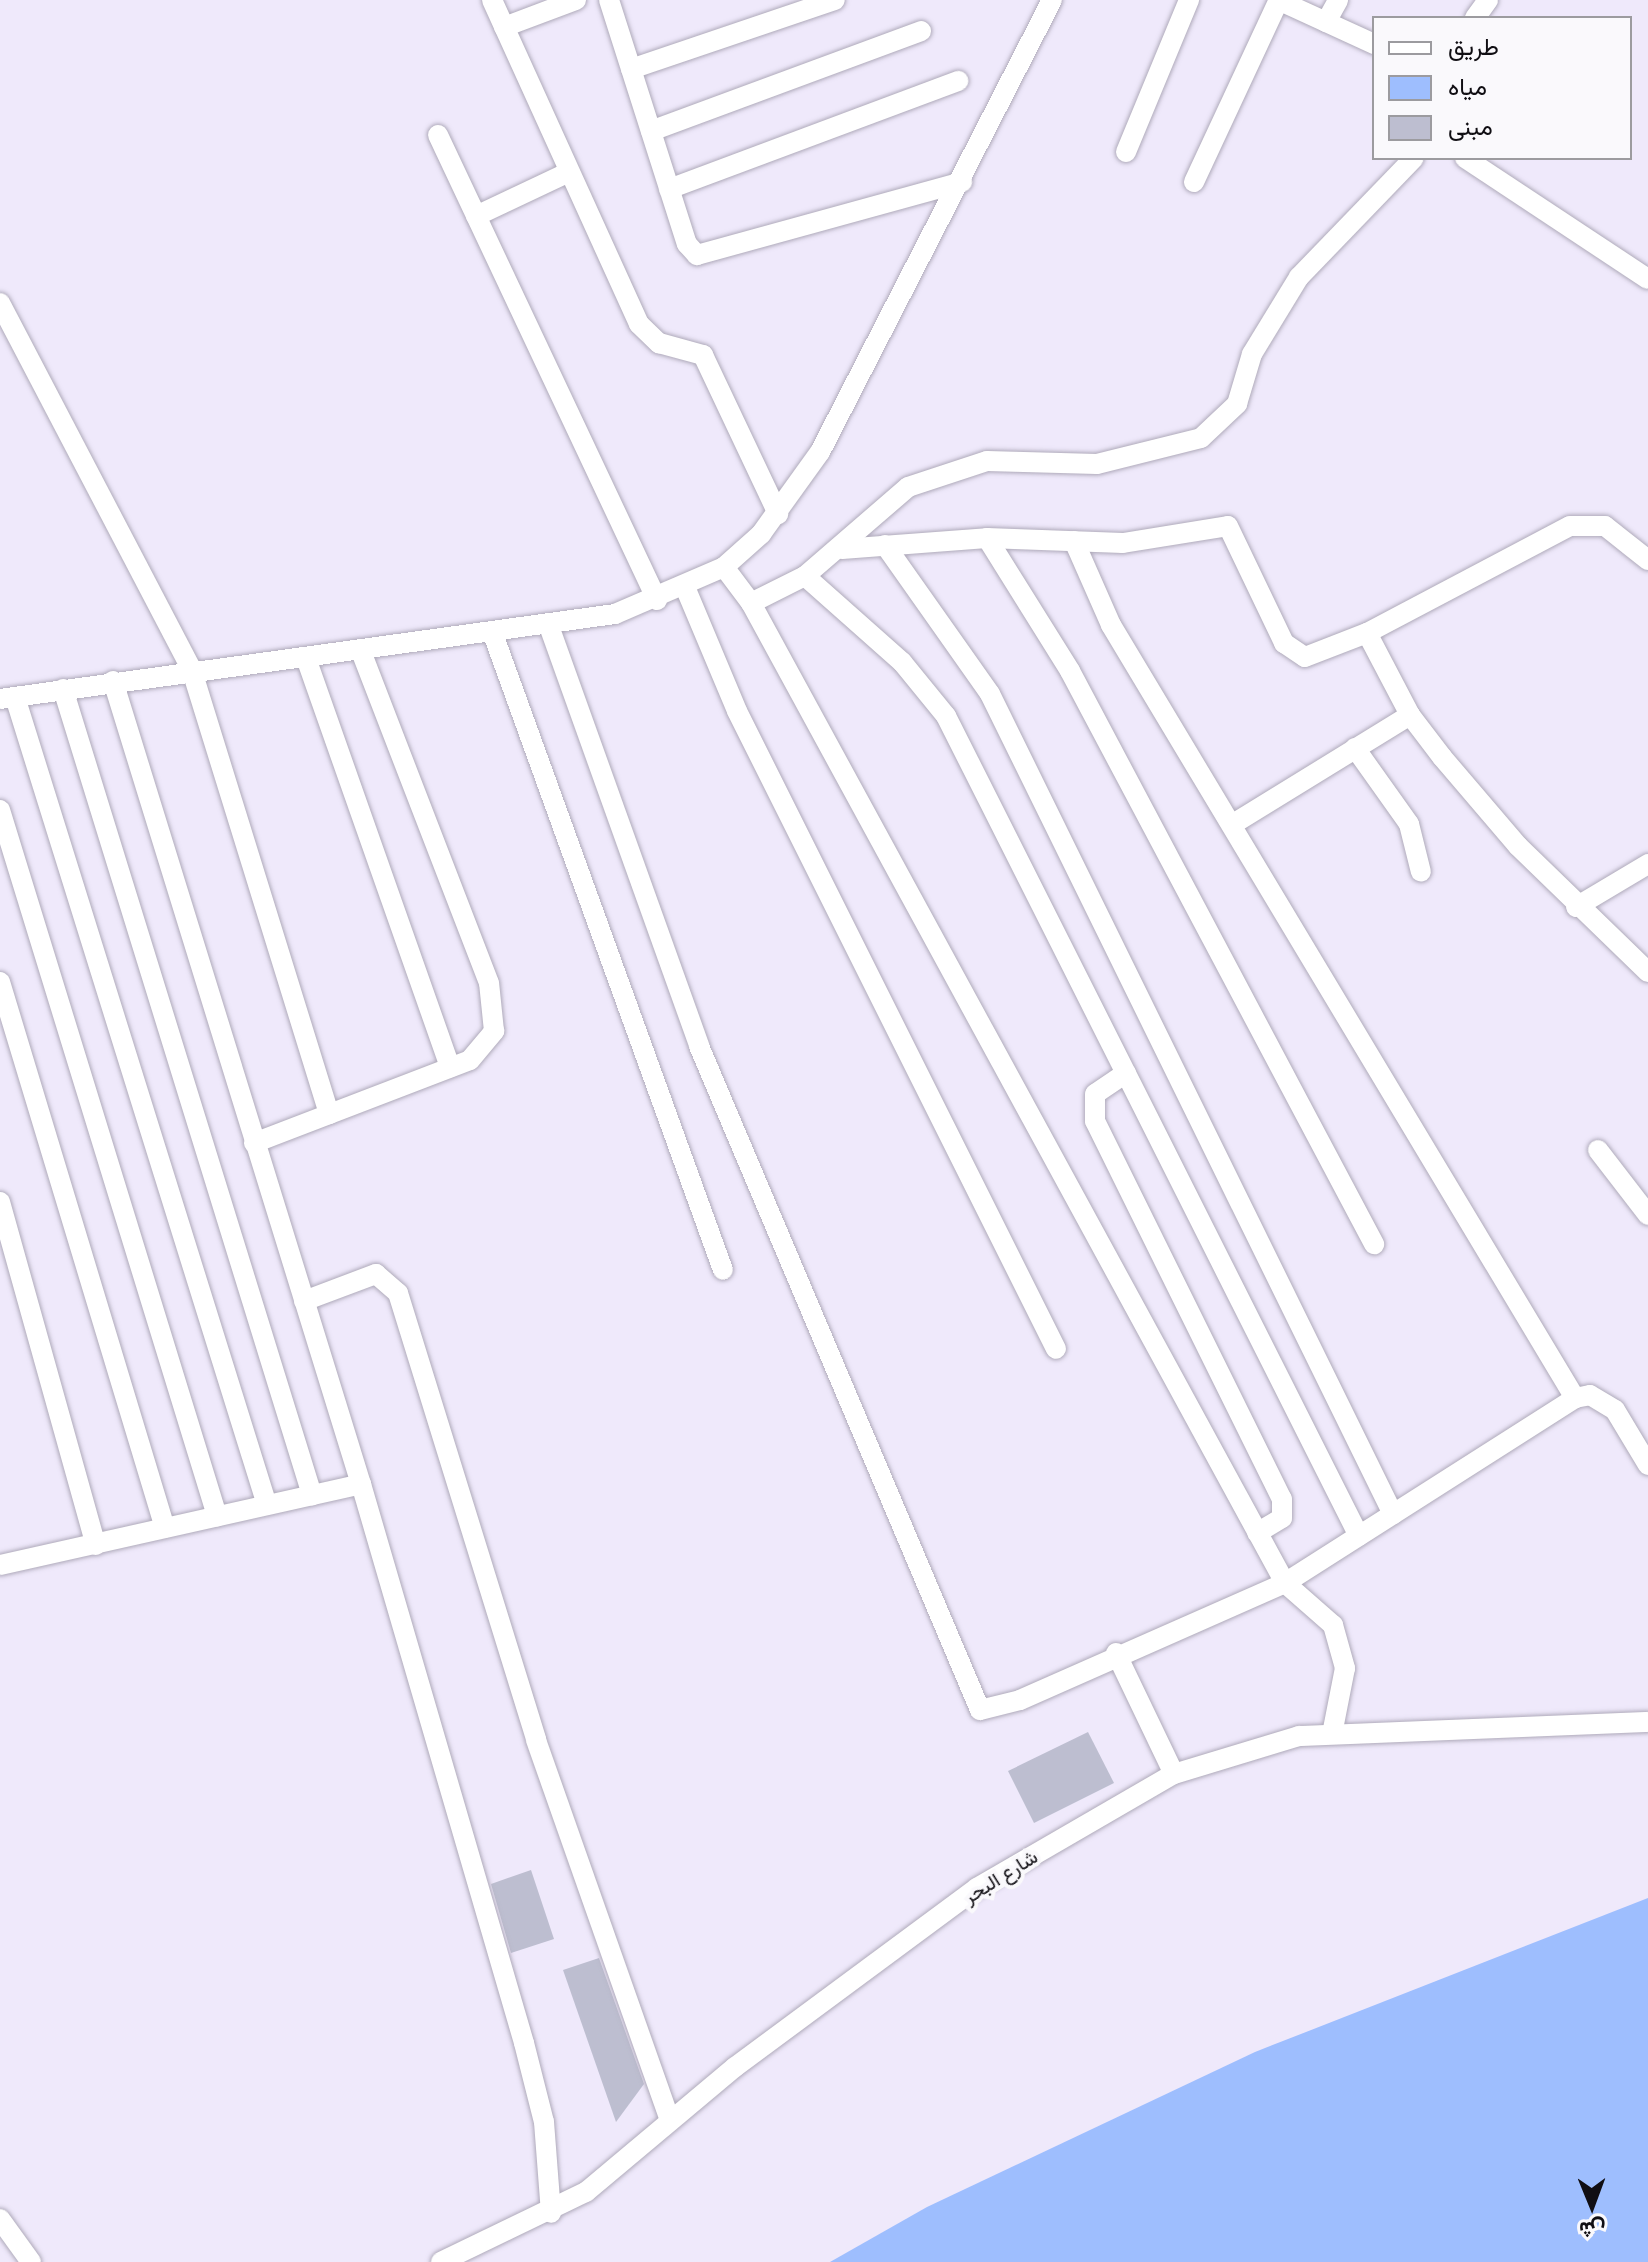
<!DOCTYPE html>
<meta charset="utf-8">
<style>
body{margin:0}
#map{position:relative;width:1648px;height:2262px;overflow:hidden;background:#efe9fb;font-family:Manrope,Vazirmatn,sans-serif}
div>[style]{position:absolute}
.water>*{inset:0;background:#9ebefe}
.building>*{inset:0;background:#bdbed0}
.roads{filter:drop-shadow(0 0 2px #afaaba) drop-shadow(0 0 2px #afaaba)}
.minor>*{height:20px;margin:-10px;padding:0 10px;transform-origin:10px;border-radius:10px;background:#fff}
span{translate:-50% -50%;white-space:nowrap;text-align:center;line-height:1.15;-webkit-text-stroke:8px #faf9fc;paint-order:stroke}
.street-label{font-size:20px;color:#100e13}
.legend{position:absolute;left:1372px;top:16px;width:260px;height:144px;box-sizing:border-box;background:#faf9fc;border:2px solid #9c9b9f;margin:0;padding:10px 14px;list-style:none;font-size:24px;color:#100e13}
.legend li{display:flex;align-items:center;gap:16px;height:40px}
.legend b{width:40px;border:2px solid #9c9b9f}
.north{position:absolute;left:1552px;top:2166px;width:80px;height:80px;-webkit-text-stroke:6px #faf9fc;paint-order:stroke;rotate:179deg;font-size:22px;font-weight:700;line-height:32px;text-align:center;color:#100e13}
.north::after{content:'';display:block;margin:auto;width:28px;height:36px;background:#100e13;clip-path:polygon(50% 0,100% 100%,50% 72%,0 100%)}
</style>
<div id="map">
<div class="water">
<i style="clip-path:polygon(1648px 1898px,1648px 2262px,830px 2262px,927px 2207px,1255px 2052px)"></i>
</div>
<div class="building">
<i style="clip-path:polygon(1088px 1732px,1114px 1783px,1034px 1823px,1008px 1771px)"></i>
<i style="clip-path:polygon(531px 1870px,554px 1939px,511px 1953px,491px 1884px)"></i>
<i style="clip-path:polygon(599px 1958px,644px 2084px,616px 2122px,563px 1970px)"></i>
</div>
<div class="roads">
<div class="minor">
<i style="left:492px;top:0;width:356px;rotate:65.6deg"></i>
<i style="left:639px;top:324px;width:28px;rotate:44deg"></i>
<i style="left:659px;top:343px;width:46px;rotate:15.3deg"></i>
<i style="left:703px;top:355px;width:176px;rotate:64.7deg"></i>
<i style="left:609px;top:0;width:256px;rotate:72.3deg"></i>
<i style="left:687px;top:244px;width:15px;rotate:48deg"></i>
<i style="left:697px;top:255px;width:275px;rotate:-15.4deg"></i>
<i style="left:1278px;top:0;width:106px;rotate:24.6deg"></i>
<i style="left:1475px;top:18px;width:22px;rotate:-54deg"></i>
<i style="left:1326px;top:22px;width:25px;rotate:-61deg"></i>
<i style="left:504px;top:27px;width:77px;rotate:-20.6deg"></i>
<i style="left:631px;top:69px;width:215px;rotate:-18.7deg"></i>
<i style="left:651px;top:131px;width:288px;rotate:-20.3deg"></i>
<i style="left:438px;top:135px;width:514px;rotate:64.78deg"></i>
<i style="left:1126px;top:152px;width:165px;rotate:-67.5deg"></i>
<i style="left:1465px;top:158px;width:219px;rotate:33.5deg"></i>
<i style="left:1194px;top:182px;width:201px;rotate:-65deg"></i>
<i style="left:669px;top:189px;width:309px;rotate:-20.5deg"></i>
<i style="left:476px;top:216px;width:103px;rotate:-25.3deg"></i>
<i style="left:0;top:303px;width:415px;rotate:62.4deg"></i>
<i style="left:192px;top:671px;width:464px;rotate:72.8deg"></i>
<i style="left:987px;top:538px;width:157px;rotate:58deg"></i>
<i style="left:1070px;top:671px;width:649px;rotate:62.05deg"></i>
<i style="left:1074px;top:541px;width:92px;rotate:66.2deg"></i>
<i style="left:1111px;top:625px;width:902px;rotate:59.03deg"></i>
<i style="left:885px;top:545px;width:182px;rotate:54.8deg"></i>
<i style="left:990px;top:694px;width:914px;rotate:63.83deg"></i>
<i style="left:842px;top:549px;width:145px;rotate:-4.3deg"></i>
<i style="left:987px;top:538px;width:136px;rotate:2.1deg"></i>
<i style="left:1123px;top:543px;width:106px;rotate:-9.2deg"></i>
<i style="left:1228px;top:526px;width:130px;rotate:64.4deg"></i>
<i style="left:1284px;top:643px;width:25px;rotate:34deg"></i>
<i style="left:1305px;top:657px;width:66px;rotate:-21.2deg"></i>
<i style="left:1367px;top:633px;width:229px;rotate:-27.8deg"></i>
<i style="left:1570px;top:526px;width:35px"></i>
<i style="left:1605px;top:526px;width:55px;rotate:38.3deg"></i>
<i style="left:724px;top:567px;width:45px;rotate:53.1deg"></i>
<i style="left:751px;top:603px;width:60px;rotate:-26.6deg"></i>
<i style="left:805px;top:576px;width:136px;rotate:-40.8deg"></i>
<i style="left:908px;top:487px;width:83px;rotate:-18.2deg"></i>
<i style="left:987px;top:461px;width:110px;rotate:1.6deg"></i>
<i style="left:1097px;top:464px;width:107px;rotate:-14deg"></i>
<i style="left:1201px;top:438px;width:50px;rotate:-43.4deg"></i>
<i style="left:1237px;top:404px;width:52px;rotate:-73.3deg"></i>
<i style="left:1252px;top:354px;width:90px;rotate:-58.6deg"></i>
<i style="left:1299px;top:277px;width:165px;rotate:-46deg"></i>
<i style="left:805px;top:576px;width:130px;rotate:41.6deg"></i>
<i style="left:902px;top:662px;width:70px;rotate:50.8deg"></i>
<i style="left:946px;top:716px;width:918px;rotate:63.27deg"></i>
<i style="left:685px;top:587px;width:134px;rotate:67.2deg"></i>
<i style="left:737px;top:711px;width:713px;rotate:63.43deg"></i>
<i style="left:751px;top:603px;width:1116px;rotate:61.41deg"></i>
<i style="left:1285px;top:1583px;width:64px;rotate:41.2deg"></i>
<i style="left:1333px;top:1625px;width:45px;rotate:74.4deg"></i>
<i style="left:1345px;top:1668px;width:67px;rotate:101.1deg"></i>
<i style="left:549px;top:626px;width:446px;rotate:70.3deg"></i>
<i style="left:699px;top:1046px;width:721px;rotate:67.06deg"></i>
<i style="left:980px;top:1710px;width:41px;rotate:-14deg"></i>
<i style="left:1020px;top:1700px;width:290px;rotate:-23.8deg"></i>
<i style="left:1285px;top:1583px;width:344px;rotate:-32.5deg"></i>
<i style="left:1575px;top:1398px;width:15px;rotate:-11deg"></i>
<i style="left:1590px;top:1395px;width:29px;rotate:31deg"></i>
<i style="left:1615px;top:1410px;width:64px;rotate:59deg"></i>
<i style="left:1367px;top:633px;width:93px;rotate:62.3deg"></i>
<i style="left:1410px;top:715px;width:53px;rotate:52.7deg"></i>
<i style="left:1442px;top:757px;width:117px;rotate:49.5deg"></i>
<i style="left:1518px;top:846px;width:181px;rotate:44.1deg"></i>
<i style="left:493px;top:634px;width:676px;rotate:70.12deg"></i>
<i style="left:306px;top:658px;width:434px;rotate:70.6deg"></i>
<i style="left:113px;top:681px;width:840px;rotate:72.84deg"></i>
<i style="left:361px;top:1484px;width:582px;rotate:73.74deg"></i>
<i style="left:524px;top:2043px;width:81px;rotate:75.8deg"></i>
<i style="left:544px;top:2122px;width:91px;rotate:85.6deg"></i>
<i style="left:63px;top:689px;width:844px;rotate:72.83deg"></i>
<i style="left:15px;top:697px;width:846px;rotate:72.68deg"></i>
<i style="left:0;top:699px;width:621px;rotate:-7.87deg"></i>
<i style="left:615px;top:614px;width:119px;rotate:-23.3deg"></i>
<i style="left:724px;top:567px;width:50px;rotate:-41.7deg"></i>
<i style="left:761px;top:534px;width:101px;rotate:-54.3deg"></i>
<i style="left:820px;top:452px;width:508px;rotate:-62.83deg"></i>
<i style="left:1355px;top:748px;width:93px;rotate:54.6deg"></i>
<i style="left:1409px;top:824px;width:49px;rotate:76deg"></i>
<i style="left:0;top:810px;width:739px;rotate:72.91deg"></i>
<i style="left:1233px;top:824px;width:208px;rotate:-31.6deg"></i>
<i style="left:1576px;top:907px;width:84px;rotate:-30.8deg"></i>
<i style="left:0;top:982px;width:570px;rotate:73.19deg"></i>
<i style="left:1126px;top:1073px;width:37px;rotate:146deg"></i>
<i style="left:1095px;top:1094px;width:27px;rotate:90deg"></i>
<i style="left:1095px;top:1121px;width:422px;rotate:63.7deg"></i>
<i style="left:1282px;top:1499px;width:19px;rotate:90deg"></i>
<i style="left:1282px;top:1518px;width:29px;rotate:149deg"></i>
<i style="left:254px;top:1143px;width:231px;rotate:-21deg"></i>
<i style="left:470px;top:1060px;width:38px;rotate:-50deg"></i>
<i style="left:494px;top:1031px;width:48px;rotate:-95.9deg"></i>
<i style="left:489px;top:983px;width:356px;rotate:-111.1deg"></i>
<i style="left:1598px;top:1150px;width:82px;rotate:52.4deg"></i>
<i style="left:0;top:1202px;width:356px;rotate:74.4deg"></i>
<i style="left:304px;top:1301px;width:77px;rotate:-20.6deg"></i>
<i style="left:376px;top:1274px;width:29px;rotate:41deg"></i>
<i style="left:398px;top:1293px;width:468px;rotate:72.8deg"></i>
<i style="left:536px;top:1740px;width:403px;rotate:70.6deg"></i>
<i style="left:0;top:1565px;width:370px;rotate:-12.6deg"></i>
<i style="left:1116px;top:1653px;width:134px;rotate:64.4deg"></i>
<i style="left:0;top:2219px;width:53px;rotate:54.2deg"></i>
<i style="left:441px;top:2262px;width:161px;rotate:-25.8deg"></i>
<i style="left:586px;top:2192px;width:194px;rotate:-40deg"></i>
<i style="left:735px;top:2067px;width:301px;rotate:-36.5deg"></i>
<i style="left:977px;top:1888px;width:228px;rotate:-30.1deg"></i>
<i style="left:1174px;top:1774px;width:131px;rotate:-16.9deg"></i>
<i style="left:1299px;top:1736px;width:349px;rotate:-2.3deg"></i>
</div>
</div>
<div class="street-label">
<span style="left:1000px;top:1876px;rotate:-32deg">شارع البحر</span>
</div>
<ul class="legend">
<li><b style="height:10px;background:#fff"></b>طريق</li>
<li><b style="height:22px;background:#9ebefe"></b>مياه</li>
<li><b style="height:22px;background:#bdbed0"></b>مبنى</li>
</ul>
<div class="north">ش</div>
</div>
